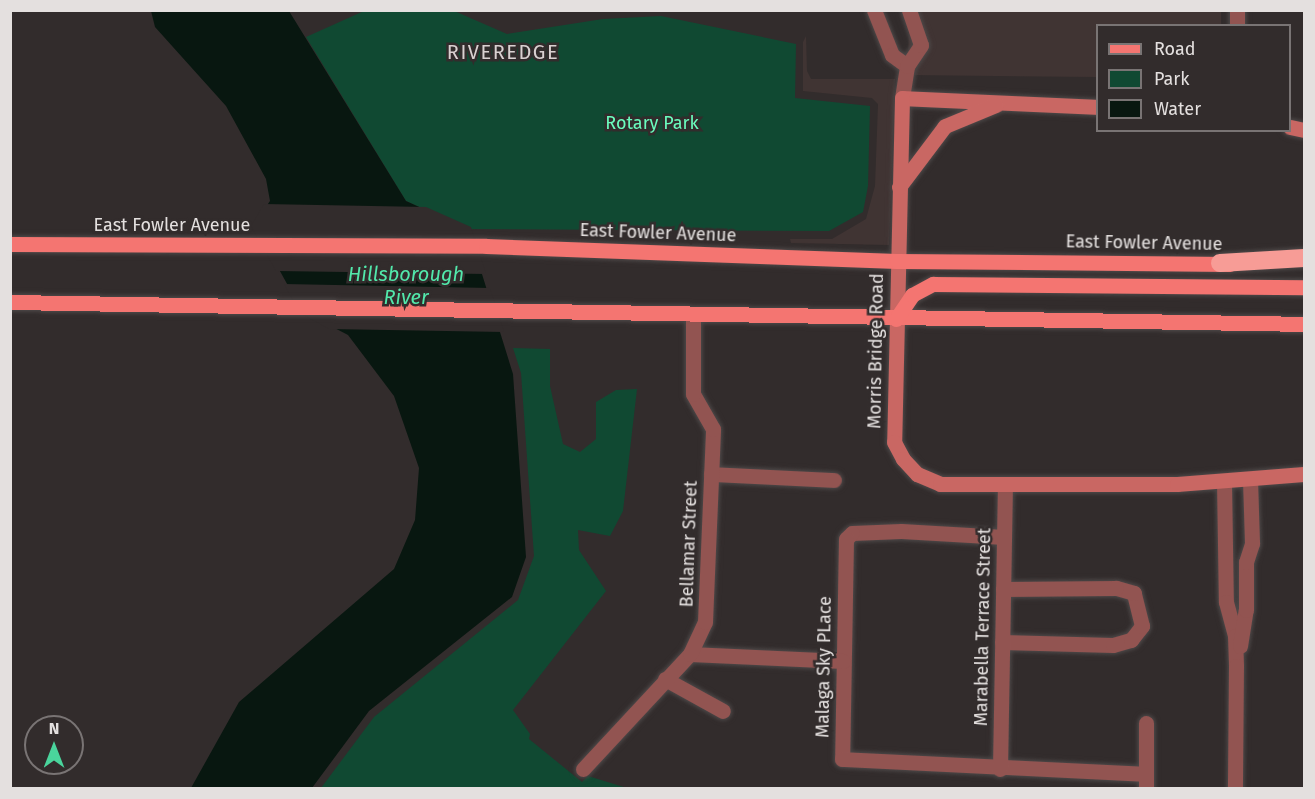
<!DOCTYPE html>
<style>
body{margin:0}
#map{position:relative;width:1315px;height:799px;overflow:hidden;background:#322c2c;font-family:"Fira Sans",sans-serif}
div>[style]{position:absolute}
.built>*{inset:0;background:#403433}
.green>*{inset:0;background:#104932}
.water>*{inset:0;background:#081710}
.pier>*{inset:0;background:#322c2c}
.roads{filter:drop-shadow(0 0 2px #4e4949) drop-shadow(0 0 2px #4e4949)}
.street>*{height:15px;margin:-7.5px;padding:0 7.5px;transform-origin:7.5px;border-radius:7.5px;background:#925451}
.secondary>*{height:15px;margin:-7.5px;padding:0 7.5px;transform-origin:7.5px;border-radius:7.5px;background:#c96763}
.primary>*{height:15px;margin:-7.5px;padding:0 7.5px;transform-origin:7.5px;border-radius:7.5px;background:#f47571}
.highway>*{height:18px;margin:-9px;padding:0 9px;transform-origin:9px;border-radius:9px;background:#f79c96}
span{translate:-50% -50%;white-space:nowrap;text-align:center;line-height:1.15;-webkit-text-stroke:5px #322c2c;paint-order:stroke}
.park-label{font-size:18px;color:#6afdbe}
.street-label{font-size:18px;color:#e4e0df}
.neighbourhood-label{font-size:20px;color:#d9d1d1;letter-spacing:1.5px}
.water-label{font-size:20px;color:#52e8ab;font-style:italic}
.frame{position:absolute;inset:0;border:12px solid #e4e0df;pointer-events:none}
.legend{position:absolute;left:1096px;top:24px;width:195px;height:108px;box-sizing:border-box;background:#322c2c;border:2px solid #797474;margin:0;padding:8px 10px;list-style:none;font-size:18px;color:#e4e0df}
.legend li{display:flex;align-items:center;gap:12px;height:30px}
.legend b{width:30px;border:2px solid #797474}
.north{position:absolute;left:24px;top:715px;width:60px;height:60px;box-sizing:border-box;background:#322c2c;border:2px solid #797474;border-radius:50%;rotate:0deg;font-size:16px;font-weight:700;line-height:24px;text-align:center;color:#e4e0df}
.north::after{content:'';display:block;margin:auto;width:21px;height:27px;background:#4ad49c;clip-path:polygon(50% 0,100% 100%,50% 72%,0 100%)}
</style>
<div id="map">
<div class="built">
<i style="clip-path:polygon(909px 11px,1221px 11px,1221px 25px,1098px 26px,1097px 77px,908px 75px)"></i>
<i style="clip-path:polygon(806px 36px,807px 71px,811px 79px,895px 79px,889px 245px,791px 243px,790px 239px,832px 239px,866px 219px,875px 186px,878px 104px,872px 98px,803px 91px,803px 42px)"></i>
</div>
<div class="green">
<i style="clip-path:polygon(452px 10px,507px 34px,603px 19px,661px 16px,796px 44px,795px 98px,870px 106px,868px 186px,863px 212px,829px 231px,468px 229px,406px 201px,306px 37px,364px 11px)"></i>
<i style="clip-path:polygon(513px 348px,550px 349px,550px 386px,563px 444px,580px 452px,596px 439px,596px 402px,616px 390px,637px 389px,623px 511px,610px 536px,578px 530px,579px 550px,606px 591px,513px 710px,530px 734px,529px 739px,582px 782px,588px 776px,627px 788px,321px 788px,374px 717px,518px 600px,534px 556px,521px 373px)"></i>
</div>
<div class="water">
<i style="clip-path:polygon(151px 11px,289px 11px,406px 201px,468px 229px,513px 374px,526px 557px,512px 597px,369px 711px,312px 788px,191px 788px,239px 702px,394px 569px,415px 520px,419px 468px,394px 396px,348px 335px,302px 311px,254px 224px,270px 201px,266px 179px,226px 106px,155px 27px)"></i>
</div>
<div class="pier">
<i style="clip-path:polygon(264px 204px,426px 207px,471px 227px,486px 274px,276px 271px,251px 226px)"></i>
<i style="clip-path:polygon(284px 284px,490px 288px,504px 332px,329px 329px,300px 313px)"></i>
</div>
<div class="roads">
<div class="street">
<i style="left:874px;top:10px;width:48px;rotate:68.2deg"></i>
<i style="left:892px;top:55px;width:19px;rotate:36deg"></i>
<i style="left:1237px;top:10px;width:16px;rotate:90deg"></i>
<i style="left:902px;top:98px;width:32px;rotate:-81deg"></i>
<i style="left:907px;top:66px;width:25px;rotate:-56deg"></i>
<i style="left:921px;top:45px;width:37px;rotate:-109deg"></i>
<i style="left:711px;top:474px;width:123px;rotate:2.8deg"></i>
<i style="left:1224px;top:481px;width:121px;rotate:89.1deg"></i>
<i style="left:1226px;top:602px;width:35px;rotate:75deg"></i>
<i style="left:1235px;top:636px;width:30px;rotate:88deg"></i>
<i style="left:1236px;top:666px;width:122px;rotate:90.5deg"></i>
<i style="left:1004px;top:537px;width:103px;rotate:-176.7deg"></i>
<i style="left:901px;top:531px;width:49px;rotate:177.7deg"></i>
<i style="left:852px;top:533px;width:8px;rotate:135deg"></i>
<i style="left:846px;top:539px;width:220px;rotate:91deg"></i>
<i style="left:842px;top:759px;width:304px;rotate:2.8deg"></i>
<i style="left:1002px;top:642px;width:111px;rotate:1.5deg"></i>
<i style="left:1113px;top:645px;width:19px;rotate:-16deg"></i>
<i style="left:1131px;top:640px;width:18px;rotate:-52deg"></i>
<i style="left:1142px;top:626px;width:34px;rotate:-104deg"></i>
<i style="left:1134px;top:593px;width:19px;rotate:-164deg"></i>
<i style="left:1116px;top:588px;width:113px;rotate:179.5deg"></i>
<i style="left:1240px;top:646px;width:36px;rotate:-81deg"></i>
<i style="left:1246px;top:610px;width:48px;rotate:-90deg"></i>
<i style="left:1246px;top:562px;width:20px;rotate:-72deg"></i>
<i style="left:1252px;top:543px;width:64px;rotate:-91.8deg"></i>
<i style="left:690px;top:654px;width:153px;rotate:2.6deg"></i>
<i style="left:665px;top:679px;width:66px;rotate:28.9deg"></i>
<i style="left:583px;top:769px;width:157px;rotate:-47.1deg"></i>
<i style="left:690px;top:654px;width:35px;rotate:-65deg"></i>
<i style="left:705px;top:622px;width:193px;rotate:-87.6deg"></i>
<i style="left:713px;top:429px;width:40px;rotate:-119.7deg"></i>
<i style="left:693px;top:394px;width:78px;rotate:-90deg"></i>
<i style="left:1000px;top:769px;width:283px;rotate:-89deg"></i>
<i style="left:1146px;top:788px;width:65px;rotate:-90deg"></i>
</div>
<div class="secondary">
<i style="left:1098px;top:107px;width:196px;rotate:-177.4deg"></i>
<i style="left:902px;top:98px;width:344px;rotate:91.3deg"></i>
<i style="left:894px;top:442px;width:19px;rotate:62deg"></i>
<i style="left:903px;top:459px;width:21px;rotate:47deg"></i>
<i style="left:917px;top:474px;width:25px;rotate:23deg"></i>
<i style="left:940px;top:484px;width:237px"></i>
<i style="left:1177px;top:484px;width:127px;rotate:-4.5deg"></i>
<i style="left:1290px;top:127px;width:14px;rotate:12deg"></i>
<i style="left:899px;top:187px;width:76px;rotate:-53deg"></i>
<i style="left:945px;top:126px;width:55px;rotate:-22.4deg"></i>
</div>
<div class="primary">
<i style="left:10px;top:244px;width:476px;rotate:0.2deg"></i>
<i style="left:486px;top:246px;width:411px;rotate:2.1deg"></i>
<i style="left:897px;top:261px;width:333px;rotate:0.5deg"></i>
<i style="left:10px;top:302px;width:1294px;rotate:0.97deg"></i>
<i style="left:896px;top:319px;width:29px;rotate:-56deg"></i>
<i style="left:912px;top:295px;width:24px;rotate:-28deg"></i>
<i style="left:933px;top:284px;width:371px;rotate:0.5deg"></i>
</div>
<div class="highway">
<i style="left:1220px;top:263px;width:84px;rotate:-3.4deg"></i>
</div>
</div>
<div class="park-label">
<span style="left:652px;top:123px">Rotary Park</span>
</div>
<div class="street-label">
<span style="left:172px;top:225px">East Fowler Avenue</span>
<span style="left:658px;top:233px;rotate:2deg">East Fowler Avenue</span>
<span style="left:1144px;top:243px;rotate:1deg">East Fowler Avenue</span>
<span style="left:876px;top:351px;rotate:-89deg">Morris Bridge Road</span>
<span style="left:689px;top:544px;rotate:-88deg">Bellamar Street</span>
<span style="left:983px;top:627px;rotate:-89deg">Marabella Terrace Street</span>
<span style="left:824px;top:667px;rotate:-89deg">Malaga Sky PLace</span>
</div>
<div class="neighbourhood-label">
<span style="left:503px;top:52px">RIVEREDGE</span>
</div>
<div class="water-label">
<span style="left:406px;top:286px">Hillsborough<br>River</span>
</div>
<div class="frame"></div>
<ul class="legend">
<li><b style="height:8px;background:#f47571"></b>Road</li>
<li><b style="height:16px;background:#104932"></b>Park</li>
<li><b style="height:16px;background:#081710"></b>Water</li>
</ul>
<div class="north">N</div>
</div>
